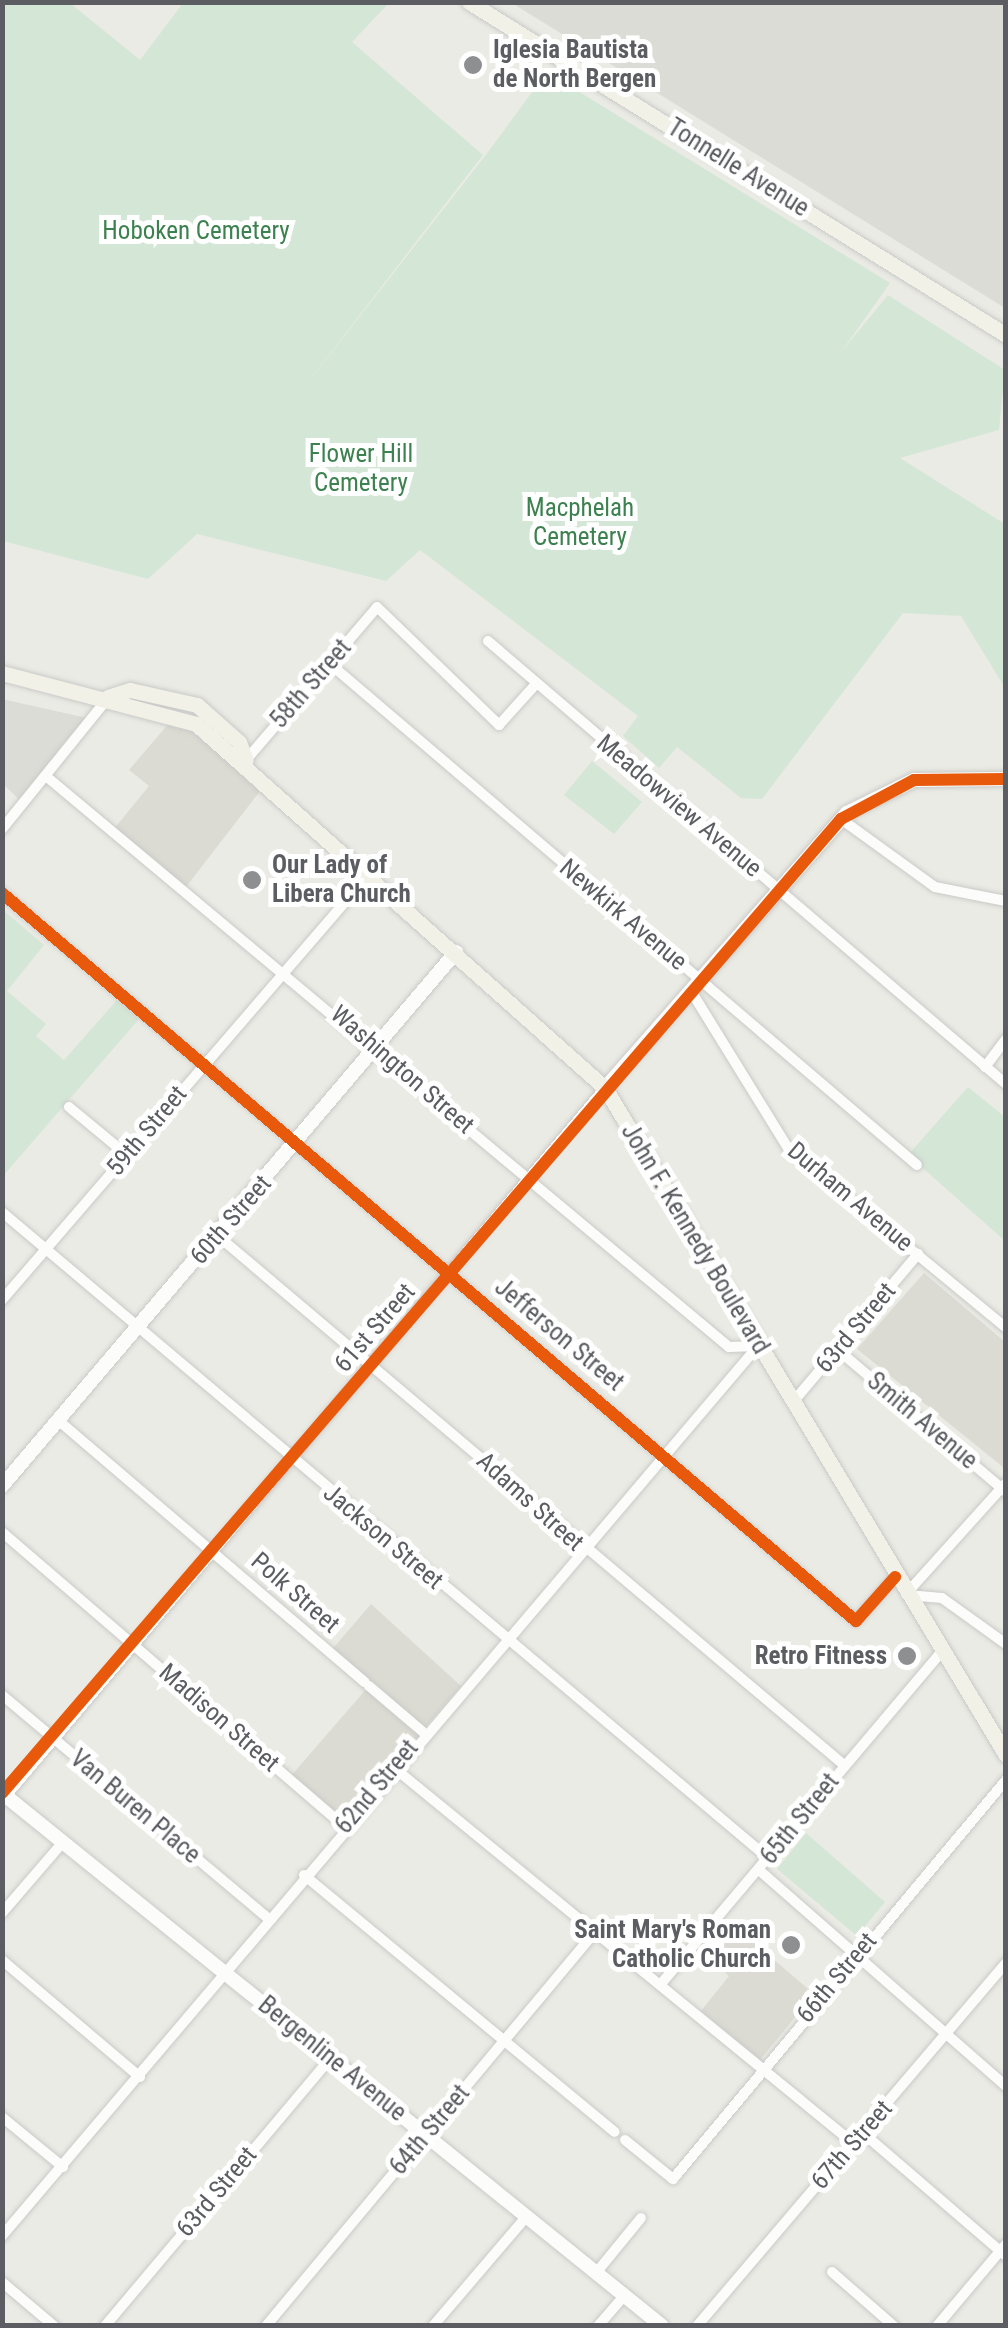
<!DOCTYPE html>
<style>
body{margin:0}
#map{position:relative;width:1008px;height:2328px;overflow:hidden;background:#ebebe5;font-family:"Roboto Condensed",sans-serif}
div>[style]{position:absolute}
.industrial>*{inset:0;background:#dcdcd6}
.education>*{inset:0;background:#dbdbd3}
.green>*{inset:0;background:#d4e6d6}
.roads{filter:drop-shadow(0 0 2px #c9c9c8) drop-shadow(0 0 2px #c9c9c8)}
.street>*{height:10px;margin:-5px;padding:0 5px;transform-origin:5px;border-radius:5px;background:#fcfcfb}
.secondary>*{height:14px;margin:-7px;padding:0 7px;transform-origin:7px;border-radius:7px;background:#fcfcfb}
.primary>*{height:15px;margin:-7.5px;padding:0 7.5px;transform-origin:7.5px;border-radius:7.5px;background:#f1f1e8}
.cycleway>*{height:12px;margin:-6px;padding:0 6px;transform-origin:6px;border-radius:6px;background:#e8590c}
.dots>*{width:28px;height:28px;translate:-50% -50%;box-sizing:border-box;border:5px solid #fff;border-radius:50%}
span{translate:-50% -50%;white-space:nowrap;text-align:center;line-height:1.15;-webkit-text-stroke:10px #fff;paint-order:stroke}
.poi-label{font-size:25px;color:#5b5d62;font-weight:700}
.left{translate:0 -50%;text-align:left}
.right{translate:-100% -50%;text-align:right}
.street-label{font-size:25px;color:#5b5d62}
.park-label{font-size:25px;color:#3c814f}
.frame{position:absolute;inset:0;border:5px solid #5b5d62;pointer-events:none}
</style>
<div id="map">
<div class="industrial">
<i style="clip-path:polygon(512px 3px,1005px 3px,1005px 308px)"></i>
<i style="clip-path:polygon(2px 699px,96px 720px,24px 804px,3px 784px)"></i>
</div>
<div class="education">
<i style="clip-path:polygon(170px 722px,195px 729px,264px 786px,186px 887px,113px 830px,149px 786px,129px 770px)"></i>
<i style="clip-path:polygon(924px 1273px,1005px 1342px,1003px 1467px,857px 1349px)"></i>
<i style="clip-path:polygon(371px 1604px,461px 1686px,423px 1730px,330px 1652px)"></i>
<i style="clip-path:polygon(368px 1687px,422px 1732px,345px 1824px,290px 1777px)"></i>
<i style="clip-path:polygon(730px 1922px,814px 1994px,760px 2060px,701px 2011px,729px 1976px,704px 1954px)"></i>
</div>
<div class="green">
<i style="clip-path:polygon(296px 2px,389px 3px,352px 42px,483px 155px,295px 399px,485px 156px,547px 72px,890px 283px,842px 351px,888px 295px,1005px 370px,999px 430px,900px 458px,1005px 524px,1005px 688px,961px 616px,903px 613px,762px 799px,741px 798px,677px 747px,659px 768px,623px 736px,638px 716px,420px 550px,386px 581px,197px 534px,148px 579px,3px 541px,3px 3px,70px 3px,140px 60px,183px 3px)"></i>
<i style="clip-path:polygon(592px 761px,642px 802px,614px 834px,564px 795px)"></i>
<i style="clip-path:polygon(3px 910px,44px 945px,7px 991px,46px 1024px,36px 1036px,64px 1060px,117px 1000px,139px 1019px,3px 1176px)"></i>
<i style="clip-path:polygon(968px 1087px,1005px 1117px,1005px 1241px,908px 1155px)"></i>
<i style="clip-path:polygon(806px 1833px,885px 1902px,857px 1936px,777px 1869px)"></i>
</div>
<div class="roads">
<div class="street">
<i style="left:488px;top:641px;width:682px;rotate:40.54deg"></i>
<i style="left:329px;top:663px;width:773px;rotate:40.49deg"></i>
<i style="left:246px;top:760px;width:201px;rotate:-49.4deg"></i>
<i style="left:377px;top:607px;width:170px;rotate:44deg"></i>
<i style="left:499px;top:725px;width:54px;rotate:-48deg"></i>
<i style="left:47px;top:777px;width:889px;rotate:39.89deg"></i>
<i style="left:729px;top:1347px;width:29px;rotate:-2deg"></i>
<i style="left:841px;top:819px;width:116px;rotate:35.9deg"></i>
<i style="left:935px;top:887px;width:72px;rotate:11.2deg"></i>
<i style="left:2px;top:829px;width:169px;rotate:-51deg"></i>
<i style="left:2px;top:893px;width:1122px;rotate:40.45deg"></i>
<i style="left:856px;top:1621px;width:59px;rotate:-48.4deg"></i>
<i style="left:691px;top:991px;width:185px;rotate:58.3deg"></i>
<i style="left:788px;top:1148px;width:283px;rotate:39.5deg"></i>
<i style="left:985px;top:1067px;width:35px;rotate:-53deg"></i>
<i style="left:69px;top:1107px;width:75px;rotate:39.6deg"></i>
<i style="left:2px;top:1212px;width:1002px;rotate:40.14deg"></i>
<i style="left:218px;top:1236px;width:820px;rotate:40.2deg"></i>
<i style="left:2px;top:1300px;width:564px;rotate:-49.24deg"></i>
<i style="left:838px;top:1350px;width:220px;rotate:40.2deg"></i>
<i style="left:793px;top:1402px;width:194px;rotate:-49.8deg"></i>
<i style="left:59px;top:1421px;width:402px;rotate:40.5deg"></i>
<i style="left:2px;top:1532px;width:451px;rotate:40.7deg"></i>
<i style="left:906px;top:1594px;width:148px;rotate:-48deg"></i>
<i style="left:907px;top:1595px;width:35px;rotate:5deg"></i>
<i style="left:942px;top:1598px;width:79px;rotate:35.7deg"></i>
<i style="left:369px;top:1686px;width:71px;rotate:40.4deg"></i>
<i style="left:2px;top:1695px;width:347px;rotate:40deg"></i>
<i style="left:393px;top:1767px;width:594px;rotate:39.26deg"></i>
<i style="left:6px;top:1796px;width:927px;rotate:-49.77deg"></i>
<i style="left:759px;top:1870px;width:328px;rotate:41.2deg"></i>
<i style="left:304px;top:1875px;width:403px;rotate:39.6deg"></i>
<i style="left:2px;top:1913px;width:94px;rotate:-49.3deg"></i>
<i style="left:2px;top:1960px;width:181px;rotate:40.3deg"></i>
<i style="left:660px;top:1985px;width:434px;rotate:-49.8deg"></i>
<i style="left:2px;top:2117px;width:79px;rotate:39.3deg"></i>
<i style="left:863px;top:2133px;width:189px;rotate:40.7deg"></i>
<i style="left:625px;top:2140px;width:62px;rotate:39.1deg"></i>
<i style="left:673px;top:2179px;width:520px;rotate:-50.15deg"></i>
<i style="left:2px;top:2236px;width:1169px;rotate:-49.65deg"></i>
<i style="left:832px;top:2272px;width:82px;rotate:41.1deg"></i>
<i style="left:596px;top:2273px;width:71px;rotate:-50.7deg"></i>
<i style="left:2px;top:2282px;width:68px;rotate:40.2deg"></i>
<i style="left:105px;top:2326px;width:349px;rotate:-49.9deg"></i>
<i style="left:266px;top:2326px;width:512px;rotate:-50.15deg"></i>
<i style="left:433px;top:2326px;width:143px;rotate:-49.5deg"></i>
<i style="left:598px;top:2326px;width:40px;rotate:-49deg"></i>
<i style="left:697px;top:2326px;width:477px;rotate:-49.6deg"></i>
<i style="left:937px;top:2326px;width:107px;rotate:-49.9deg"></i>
</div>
<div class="secondary">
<i style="left:605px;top:1088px;width:366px;rotate:-48.7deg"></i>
<i style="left:847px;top:813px;width:75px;rotate:-26.2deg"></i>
<i style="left:914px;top:780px;width:92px;rotate:-0.6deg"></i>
<i style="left:2px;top:1486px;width:701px;rotate:-49.63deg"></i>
<i style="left:2px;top:1793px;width:848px;rotate:38.92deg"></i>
</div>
<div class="primary">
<i style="left:469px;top:2px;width:632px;rotate:31.8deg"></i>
<i style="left:2px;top:673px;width:201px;rotate:14.7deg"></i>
<i style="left:196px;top:724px;width:548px;rotate:41.67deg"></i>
<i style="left:605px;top:1088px;width:778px;rotate:58.99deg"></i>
<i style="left:108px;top:697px;width:23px;rotate:-18deg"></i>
<i style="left:130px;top:690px;width:69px;rotate:12.6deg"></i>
<i style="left:197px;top:705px;width:56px;rotate:41.4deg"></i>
<i style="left:239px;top:742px;width:19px;rotate:69deg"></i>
</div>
</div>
<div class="cycleway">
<i style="left:2px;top:893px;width:1122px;rotate:40.45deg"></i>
<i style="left:856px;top:1621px;width:59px;rotate:-48.4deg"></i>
<i style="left:2px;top:1793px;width:1286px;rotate:-49.26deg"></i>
<i style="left:841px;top:819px;width:83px;rotate:-28.1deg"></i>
<i style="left:914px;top:780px;width:92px;rotate:-0.6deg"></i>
</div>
<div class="dots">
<i style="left:473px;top:65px;background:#8d8f90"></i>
<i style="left:252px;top:880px;background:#8d8f90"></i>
<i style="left:907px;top:1656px;background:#8d8f90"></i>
<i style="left:791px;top:1945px;background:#8d8f90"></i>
</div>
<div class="poi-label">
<span class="left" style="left:493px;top:65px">Iglesia Bautista<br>de North Bergen</span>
<span class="left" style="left:272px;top:880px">Our Lady of<br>Libera Church</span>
<span class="right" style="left:887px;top:1656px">Retro Fitness</span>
<span class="right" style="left:771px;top:1945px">Saint Mary's Roman<br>Catholic Church</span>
</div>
<div class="street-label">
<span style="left:738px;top:168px;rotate:32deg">Tonnelle Avenue</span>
<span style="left:311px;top:684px;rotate:-49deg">58th Street</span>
<span style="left:679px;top:806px;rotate:40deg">Meadowview Avenue</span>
<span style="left:623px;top:915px;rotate:40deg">Newkirk Avenue</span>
<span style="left:402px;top:1070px;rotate:41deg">Washington Street</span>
<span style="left:147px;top:1131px;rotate:-50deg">59th Street</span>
<span style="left:850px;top:1197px;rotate:40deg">Durham Avenue</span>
<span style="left:231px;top:1220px;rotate:-49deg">60th Street</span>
<span style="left:695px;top:1239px;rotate:59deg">John F. Kennedy Boulevard</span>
<span style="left:375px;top:1328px;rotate:-49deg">61st Street</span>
<span style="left:856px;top:1328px;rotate:-50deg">63rd Street</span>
<span style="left:559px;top:1335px;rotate:40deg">Jefferson Street</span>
<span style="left:922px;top:1421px;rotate:40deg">Smith Avenue</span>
<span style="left:530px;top:1502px;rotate:42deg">Adams Street</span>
<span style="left:383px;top:1537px;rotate:40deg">Jackson Street</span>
<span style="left:295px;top:1593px;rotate:41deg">Polk Street</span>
<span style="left:219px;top:1718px;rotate:41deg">Madison Street</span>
<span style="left:377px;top:1787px;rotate:-50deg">62nd Street</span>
<span style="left:135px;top:1807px;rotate:40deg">Van Buren Place</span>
<span style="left:800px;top:1819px;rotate:-51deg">65th Street</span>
<span style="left:837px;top:1978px;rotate:-50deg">66th Street</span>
<span style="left:332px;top:2059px;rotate:39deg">Bergenline Avenue</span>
<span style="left:430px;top:2130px;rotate:-50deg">64th Street</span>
<span style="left:852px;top:2145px;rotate:-49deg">67th Street</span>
<span style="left:217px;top:2192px;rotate:-50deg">63rd Street</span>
</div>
<div class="park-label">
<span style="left:196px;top:231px">Hoboken Cemetery</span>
<span style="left:361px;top:469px">Flower Hill<br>Cemetery</span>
<span style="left:580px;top:523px">Macphelah<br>Cemetery</span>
</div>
<div class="frame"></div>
</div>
